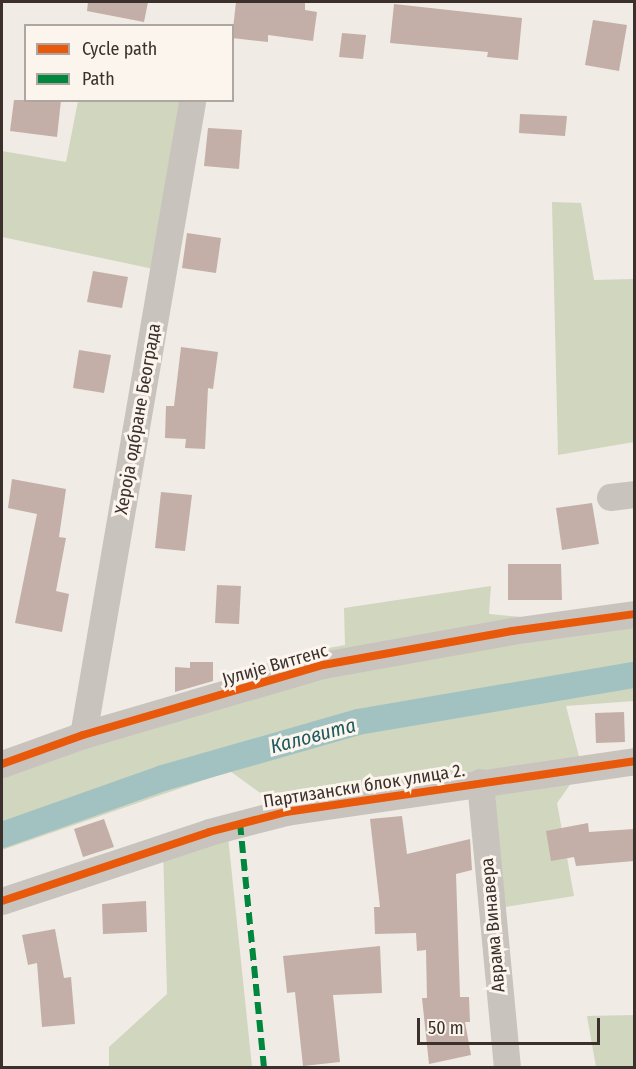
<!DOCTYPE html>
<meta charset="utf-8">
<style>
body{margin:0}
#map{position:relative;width:636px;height:1069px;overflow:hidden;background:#f0ebe5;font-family:"Fira Sans Condensed",sans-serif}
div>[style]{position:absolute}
.green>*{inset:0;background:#d1d6bf}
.canal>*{height:26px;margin:-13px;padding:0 13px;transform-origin:13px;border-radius:13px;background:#a1c2c1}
.building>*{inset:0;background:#c3afa7}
.street>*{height:27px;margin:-13.5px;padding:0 13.5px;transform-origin:13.5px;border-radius:13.5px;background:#c9c3be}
.quiet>*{height:6px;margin-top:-3px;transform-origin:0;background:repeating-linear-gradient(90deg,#00873e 0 12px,transparent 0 18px)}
.cycleway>*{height:8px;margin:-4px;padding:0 4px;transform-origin:4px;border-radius:4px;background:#e8590c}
span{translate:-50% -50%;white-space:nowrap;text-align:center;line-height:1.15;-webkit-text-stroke:6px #fbf5ee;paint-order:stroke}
.street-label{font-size:18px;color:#3b302b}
.water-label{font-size:20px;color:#1f5a5e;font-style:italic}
.frame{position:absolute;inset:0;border:3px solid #3b302b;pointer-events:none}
.legend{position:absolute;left:24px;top:24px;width:210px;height:78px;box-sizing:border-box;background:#fbf5ee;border:2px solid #aea6a0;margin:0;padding:8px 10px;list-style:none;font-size:18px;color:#3b302b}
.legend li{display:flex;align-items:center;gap:12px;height:30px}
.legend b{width:30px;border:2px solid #aea6a0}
.scale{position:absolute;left:417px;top:1018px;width:183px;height:27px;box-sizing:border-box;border:3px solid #3b302b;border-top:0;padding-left:8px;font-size:18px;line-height:21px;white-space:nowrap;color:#3b302b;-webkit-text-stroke:4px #fbf5ee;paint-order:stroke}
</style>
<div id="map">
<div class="green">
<i style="clip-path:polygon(190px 100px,163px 271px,2px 237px,2px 151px,66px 162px,78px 101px)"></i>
<i style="clip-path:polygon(552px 202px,581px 203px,594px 280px,634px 279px,634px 442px,558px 455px)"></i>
<i style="clip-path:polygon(491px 586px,489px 614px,578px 622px,634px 615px,634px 701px,566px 706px,582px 768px,557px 803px,574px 896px,492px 909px,480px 782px,286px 812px,230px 771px,2px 850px,2px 764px,231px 692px,274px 658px,345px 645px,344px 608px)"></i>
<i style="clip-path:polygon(227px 827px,252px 1067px,109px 1067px,109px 1047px,167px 994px,163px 848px)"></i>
<i style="clip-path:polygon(634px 1015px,634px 1067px,596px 1067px,587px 1016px)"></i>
</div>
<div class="canal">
<i style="left:2px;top:835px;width:171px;rotate:-19.5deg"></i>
<i style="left:163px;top:778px;width:203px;rotate:-16deg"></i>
<i style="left:358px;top:722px;width:280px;rotate:-9.7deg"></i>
</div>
<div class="building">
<i style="clip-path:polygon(88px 2px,148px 2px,144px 22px,87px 11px)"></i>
<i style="clip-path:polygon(236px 2px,305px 2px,305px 10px,317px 12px,313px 41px,268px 35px,268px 42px,232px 38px)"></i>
<i style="clip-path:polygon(394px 4px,522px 18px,518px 60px,487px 57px,488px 52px,390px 43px)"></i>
<i style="clip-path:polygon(593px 20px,627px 25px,619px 71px,585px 65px)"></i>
<i style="clip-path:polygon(342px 33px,366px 35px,363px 59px,339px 57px)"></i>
<i style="clip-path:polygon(14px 100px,61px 100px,57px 137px,10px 131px)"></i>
<i style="clip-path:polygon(520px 114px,567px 116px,565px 136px,519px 133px)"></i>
<i style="clip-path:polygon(208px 128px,242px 130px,239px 169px,204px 166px)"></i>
<i style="clip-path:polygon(187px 233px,221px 238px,216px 273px,182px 268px)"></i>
<i style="clip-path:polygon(93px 271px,128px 277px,122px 308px,87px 302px)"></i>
<i style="clip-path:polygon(181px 347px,218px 352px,213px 389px,208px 388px,205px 449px,185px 448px,186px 439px,165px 438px,166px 406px,174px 406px)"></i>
<i style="clip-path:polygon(79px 350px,111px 355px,104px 393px,73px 388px)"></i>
<i style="clip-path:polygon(12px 479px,66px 489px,59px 537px,66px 538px,56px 591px,69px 594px,62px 632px,15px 623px,37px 514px,8px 508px)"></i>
<i style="clip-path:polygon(161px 492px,192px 495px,185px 551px,155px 548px)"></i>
<i style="clip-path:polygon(592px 503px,599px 544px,562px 550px,556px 508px)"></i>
<i style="clip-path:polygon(508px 564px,561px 564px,562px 600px,508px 600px)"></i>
<i style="clip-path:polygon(217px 585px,241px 586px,239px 624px,215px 623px)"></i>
<i style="clip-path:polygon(190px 662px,213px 662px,213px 681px,175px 692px,175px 667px,190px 668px)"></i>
<i style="clip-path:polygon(624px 712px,625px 742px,596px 743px,595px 713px)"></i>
<i style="clip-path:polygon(402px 816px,407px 854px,470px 839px,472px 870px,456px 874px,460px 997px,469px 997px,470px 1022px,465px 1022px,471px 1055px,429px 1064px,422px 998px,427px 998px,426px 950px,417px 951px,416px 933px,375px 934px,374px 907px,380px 907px,370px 819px)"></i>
<i style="clip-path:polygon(104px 819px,114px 847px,83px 857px,74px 829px)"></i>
<i style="clip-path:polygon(588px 823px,589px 832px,634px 829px,634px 861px,576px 866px,574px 857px,551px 861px,546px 831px)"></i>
<i style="clip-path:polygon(146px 901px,147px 932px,103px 934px,102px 904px)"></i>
<i style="clip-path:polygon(55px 929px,64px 978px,71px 977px,75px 1024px,42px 1027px,37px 963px,28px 965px,22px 935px)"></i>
<i style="clip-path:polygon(380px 946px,382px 993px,333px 995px,340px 1062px,303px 1066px,295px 992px,287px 993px,283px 956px)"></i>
</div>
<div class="street">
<i style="left:610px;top:497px;width:24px;rotate:-7deg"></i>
<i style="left:83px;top:735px;width:642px;rotate:-80.23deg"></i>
<i style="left:2px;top:764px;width:86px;rotate:-19.7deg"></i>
<i style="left:83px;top:735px;width:250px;rotate:-16.3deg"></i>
<i style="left:323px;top:665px;width:192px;rotate:-10.2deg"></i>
<i style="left:512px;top:631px;width:123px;rotate:-7.9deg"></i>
<i style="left:480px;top:782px;width:287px;rotate:84.6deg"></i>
<i style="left:2px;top:901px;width:218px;rotate:-18.4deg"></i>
<i style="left:209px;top:832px;width:80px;rotate:-14.6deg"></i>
<i style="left:286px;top:812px;width:352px;rotate:-8.3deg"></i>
</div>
<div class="quiet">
<i style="left:240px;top:823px;width:246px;rotate:84.4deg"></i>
</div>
<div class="cycleway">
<i style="left:2px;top:764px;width:86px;rotate:-19.7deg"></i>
<i style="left:83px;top:735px;width:250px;rotate:-16.3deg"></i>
<i style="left:323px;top:665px;width:192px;rotate:-10.2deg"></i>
<i style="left:512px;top:631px;width:123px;rotate:-7.9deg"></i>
<i style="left:2px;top:901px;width:218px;rotate:-18.4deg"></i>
<i style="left:209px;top:832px;width:80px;rotate:-14.6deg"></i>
<i style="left:286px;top:812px;width:352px;rotate:-8.3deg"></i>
</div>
<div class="street-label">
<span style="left:138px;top:419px;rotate:-80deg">Хероја одбране Београда</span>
<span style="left:275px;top:665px;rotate:-16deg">Јулије Витгенс</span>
<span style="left:364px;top:786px;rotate:-9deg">Партизански блок улица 2.</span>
<span style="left:493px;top:925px;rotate:-95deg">Аврама Винавера</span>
</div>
<div class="water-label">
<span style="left:313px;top:736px;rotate:-15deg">Каловита</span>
</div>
<div class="frame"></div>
<ul class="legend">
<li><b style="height:8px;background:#e8590c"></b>Cycle path</li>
<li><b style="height:8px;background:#00873e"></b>Path</li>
</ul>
<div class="scale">50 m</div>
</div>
